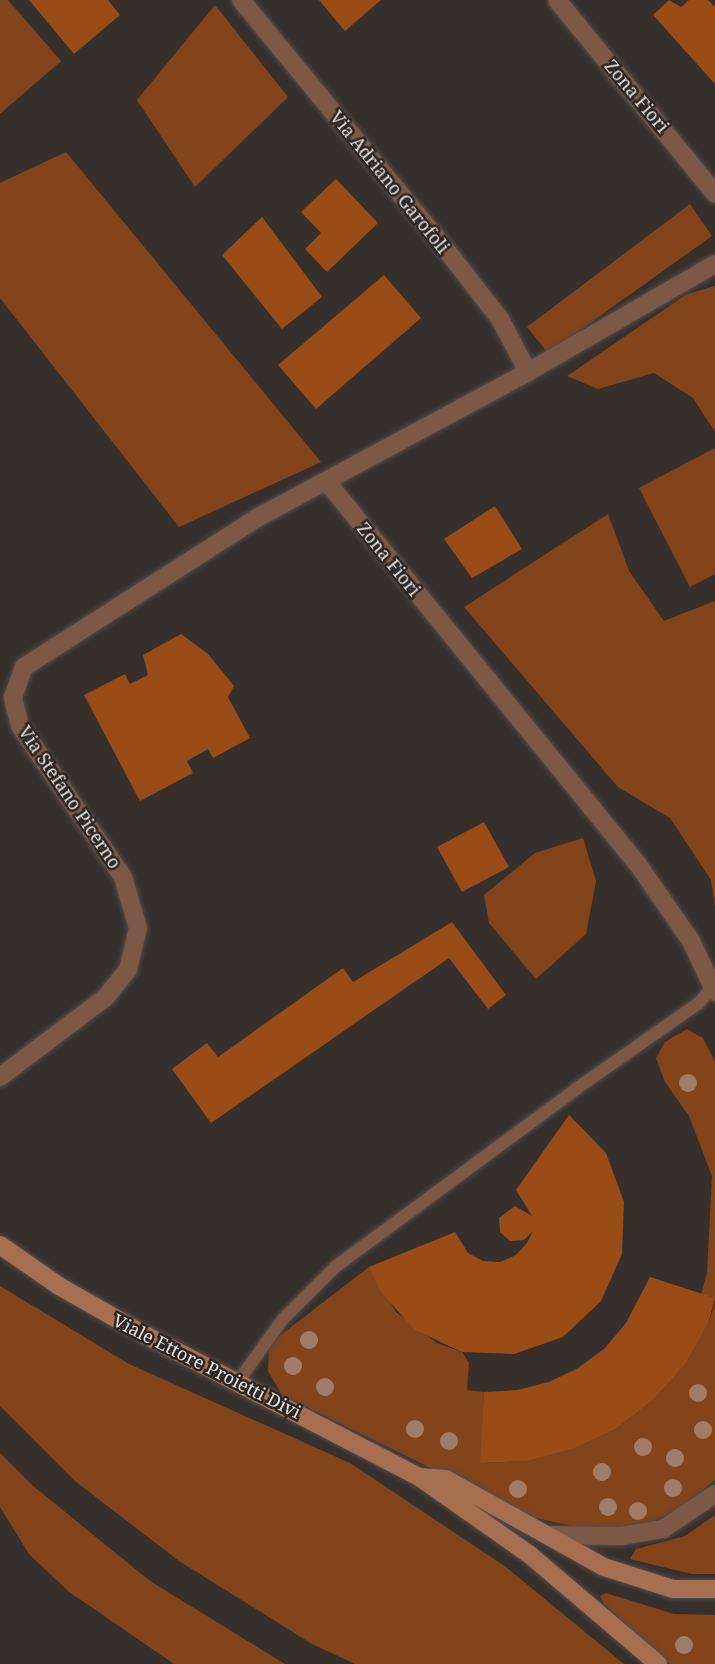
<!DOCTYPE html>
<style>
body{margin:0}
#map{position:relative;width:715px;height:1664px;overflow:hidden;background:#36302d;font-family:"Noto Serif",serif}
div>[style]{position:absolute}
.green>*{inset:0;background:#84441a}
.building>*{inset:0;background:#9a4c16}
.roads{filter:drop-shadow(0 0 2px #524c4a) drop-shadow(0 0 2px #524c4a)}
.lane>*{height:12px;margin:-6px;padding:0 6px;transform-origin:6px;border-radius:6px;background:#7c5946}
.street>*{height:18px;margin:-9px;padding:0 9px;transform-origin:9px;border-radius:9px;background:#7c5946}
.secondary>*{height:18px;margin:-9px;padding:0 9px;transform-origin:9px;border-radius:9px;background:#a56f50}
.trees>*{width:18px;height:18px;margin:-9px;border-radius:50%;background:#a37c67}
span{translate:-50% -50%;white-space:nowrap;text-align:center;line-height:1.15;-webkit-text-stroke:5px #2c2623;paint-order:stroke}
.street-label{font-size:18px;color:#e6e2e0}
</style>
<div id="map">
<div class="green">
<i style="clip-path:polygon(0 0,8px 0,61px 61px,0 114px)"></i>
<i style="clip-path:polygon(215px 5px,288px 97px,195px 187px,137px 100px)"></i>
<i style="clip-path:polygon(66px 152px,321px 462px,179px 527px,0 298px,0 183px)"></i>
<i style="clip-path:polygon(690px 204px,712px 236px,548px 353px,527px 327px)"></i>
<i style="clip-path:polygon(715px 286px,715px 432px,693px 398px,654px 373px,598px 389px,567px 376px,687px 294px)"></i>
<i style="clip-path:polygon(715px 448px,715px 574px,690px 587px,639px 488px)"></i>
<i style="clip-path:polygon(608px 514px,629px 571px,664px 621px,715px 601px,715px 907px,711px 880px,670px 818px,618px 787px,464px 607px)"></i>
<i style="clip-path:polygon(583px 838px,596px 881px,586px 934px,536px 979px,489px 923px,484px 895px,535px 853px)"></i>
<i style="clip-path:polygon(687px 1029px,703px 1038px,715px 1062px,715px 1298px,701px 1294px,707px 1273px,712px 1176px,689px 1116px,665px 1082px,656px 1058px,665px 1042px)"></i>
<i style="clip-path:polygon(369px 1267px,396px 1312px,437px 1343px,462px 1352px,469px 1363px,467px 1390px,484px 1392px,481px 1463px,528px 1461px,573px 1449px,616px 1429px,653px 1400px,685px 1365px,708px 1324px,715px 1303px,715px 1480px,682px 1508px,635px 1529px,583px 1528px,530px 1517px,282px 1395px,268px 1371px,269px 1344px)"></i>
<i style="clip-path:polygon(0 1286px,129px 1364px,350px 1463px,506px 1567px,624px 1664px,355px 1664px,312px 1644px,179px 1561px,75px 1481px,0 1406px)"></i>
<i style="clip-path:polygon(0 1453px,32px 1485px,150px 1581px,285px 1664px,174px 1664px,68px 1591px,29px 1554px,0 1507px)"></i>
<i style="clip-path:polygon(715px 1515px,715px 1574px,692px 1574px,630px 1559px,636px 1549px,685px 1536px)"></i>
<i style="clip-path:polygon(606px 1593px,674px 1614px,715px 1615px,715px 1664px,670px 1664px,604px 1604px,600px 1596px)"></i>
</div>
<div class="building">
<i style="clip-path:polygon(29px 0,108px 0,120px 15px,74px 54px)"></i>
<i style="clip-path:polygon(319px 0,381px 0,345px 31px)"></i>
<i style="clip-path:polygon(669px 0,681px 7px,689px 0,708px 0,715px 7px,715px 84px,653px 15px)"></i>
<i style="clip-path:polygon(336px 179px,378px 223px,327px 272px,305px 249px,321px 233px,301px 212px)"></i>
<i style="clip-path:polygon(262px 217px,322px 297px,282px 329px,222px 255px)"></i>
<i style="clip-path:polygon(384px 275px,421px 318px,316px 409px,278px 365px)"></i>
<i style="clip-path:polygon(495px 506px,522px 549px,472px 578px,444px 539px)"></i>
<i style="clip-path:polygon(181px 634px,208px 654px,234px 686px,228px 697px,250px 738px,213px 758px,208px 749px,187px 761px,193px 773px,140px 801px,84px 695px,125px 674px,130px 684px,148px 675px,143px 655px)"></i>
<i style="clip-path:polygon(484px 822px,509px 867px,462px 892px,437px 847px)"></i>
<i style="clip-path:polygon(452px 922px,506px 995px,488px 1009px,449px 958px,211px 1123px,172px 1069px,207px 1043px,218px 1057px,343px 968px,353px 982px)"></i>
<i style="clip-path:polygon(569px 1115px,606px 1153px,624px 1202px,622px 1254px,601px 1301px,563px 1337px,514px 1354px,462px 1352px,415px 1330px,380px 1291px,369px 1267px,455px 1232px,468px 1253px,483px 1261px,500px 1262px,516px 1255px,527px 1243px,533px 1231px,524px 1240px,510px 1241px,500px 1232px,499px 1218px,515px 1206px,532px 1216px,516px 1190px)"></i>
<i style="clip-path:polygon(650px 1277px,715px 1298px,708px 1324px,685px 1365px,653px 1400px,616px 1429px,573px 1449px,528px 1461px,480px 1463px,484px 1392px,517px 1390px,549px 1382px,578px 1368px,605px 1348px,626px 1323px)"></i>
</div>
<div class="roads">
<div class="lane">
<i style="left:237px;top:1383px;width:79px;rotate:-54.3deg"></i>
<i style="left:283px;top:1319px;width:74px;rotate:-45deg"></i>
<i style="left:335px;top:1267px;width:300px;rotate:-36.4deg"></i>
<i style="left:576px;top:1089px;width:150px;rotate:-35deg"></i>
<i style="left:699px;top:1003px;width:22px;rotate:-51deg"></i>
</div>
<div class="street">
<i style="left:241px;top:0;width:320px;rotate:50.6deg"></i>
<i style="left:444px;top:247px;width:91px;rotate:52.1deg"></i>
<i style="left:500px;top:319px;width:60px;rotate:62.2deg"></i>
<i style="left:557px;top:0;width:250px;rotate:50.8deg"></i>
<i style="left:327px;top:482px;width:491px;rotate:50.9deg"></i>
<i style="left:637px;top:863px;width:95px;rotate:55.3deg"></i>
<i style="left:691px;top:941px;width:56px;rotate:64.8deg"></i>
<i style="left:0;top:1077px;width:131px;rotate:-37deg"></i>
<i style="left:105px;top:998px;width:36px;rotate:-51deg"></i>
<i style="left:128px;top:970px;width:43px;rotate:-76.6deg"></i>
<i style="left:138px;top:928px;width:53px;rotate:-106.4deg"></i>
<i style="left:123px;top:877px;width:183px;rotate:-124.3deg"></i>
<i style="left:20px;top:726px;width:30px;rotate:-104deg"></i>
<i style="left:13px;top:697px;width:32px;rotate:-70deg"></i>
<i style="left:24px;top:667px;width:277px;rotate:-32.6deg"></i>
<i style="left:257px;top:518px;width:308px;rotate:-28.3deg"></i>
<i style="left:528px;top:372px;width:216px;rotate:-30deg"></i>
<i style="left:550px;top:1535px;width:71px;rotate:0.8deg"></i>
<i style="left:621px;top:1536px;width:43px;rotate:-9.5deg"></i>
<i style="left:663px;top:1529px;width:63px;rotate:-33.9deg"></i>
</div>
<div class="secondary">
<i style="left:0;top:1245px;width:72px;rotate:34.8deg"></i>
<i style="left:59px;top:1286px;width:99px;rotate:29.7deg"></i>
<i style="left:145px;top:1335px;width:309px;rotate:27.4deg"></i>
<i style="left:419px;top:1477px;width:136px;rotate:35.1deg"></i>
<i style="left:530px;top:1555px;width:168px;rotate:40.4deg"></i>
<i style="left:419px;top:1477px;width:27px;rotate:4deg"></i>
<i style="left:446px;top:1479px;width:181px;rotate:29.1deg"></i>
<i style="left:604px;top:1567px;width:72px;rotate:17.7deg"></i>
<i style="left:673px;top:1589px;width:42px"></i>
</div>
</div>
<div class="trees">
<i style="left:688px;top:1083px"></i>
<i style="left:309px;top:1340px"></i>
<i style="left:293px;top:1366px"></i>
<i style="left:325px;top:1387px"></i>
<i style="left:698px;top:1393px"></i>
<i style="left:415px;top:1429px"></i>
<i style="left:703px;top:1430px"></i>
<i style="left:449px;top:1441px"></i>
<i style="left:643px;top:1447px"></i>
<i style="left:675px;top:1458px"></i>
<i style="left:602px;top:1472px"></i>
<i style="left:673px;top:1488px"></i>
<i style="left:518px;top:1489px"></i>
<i style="left:608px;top:1507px"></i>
<i style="left:638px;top:1511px"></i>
<i style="left:684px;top:1645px"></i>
</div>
<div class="street-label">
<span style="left:637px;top:96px;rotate:50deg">Zona Fiori</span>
<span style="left:390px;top:182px;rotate:51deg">Via Adriano Garofoli</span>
<span style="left:389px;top:559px;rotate:51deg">Zona Fiori</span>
<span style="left:70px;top:797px;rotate:56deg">Via Stefano Picerno</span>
<span style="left:207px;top:1366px;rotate:27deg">Viale Ettore Proietti Divi</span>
</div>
</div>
